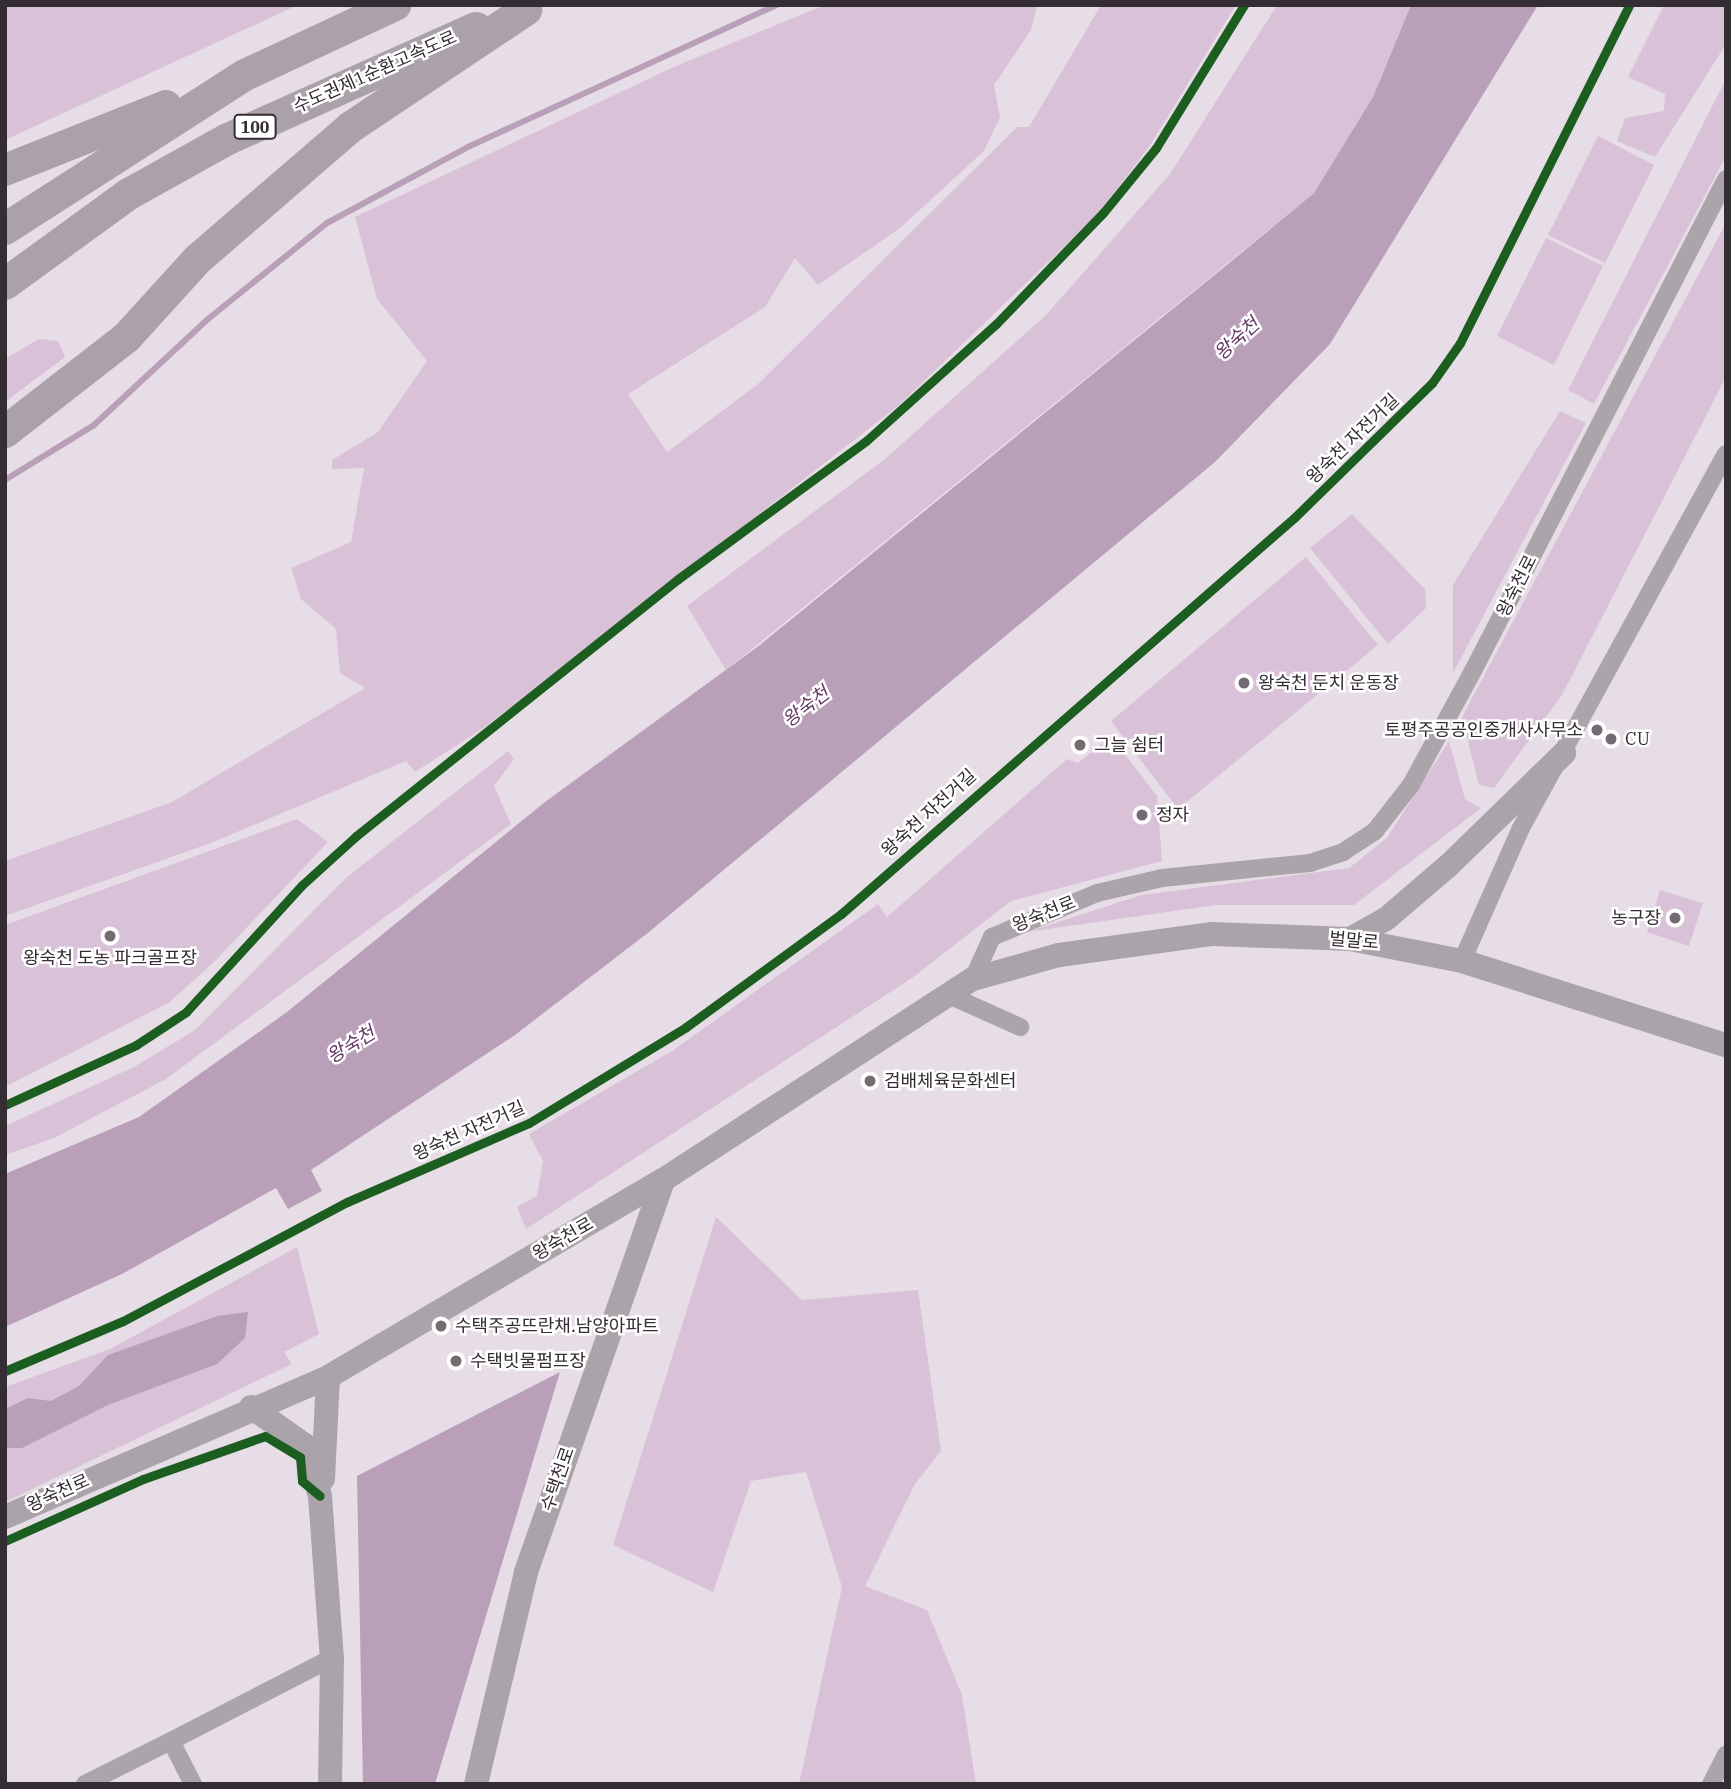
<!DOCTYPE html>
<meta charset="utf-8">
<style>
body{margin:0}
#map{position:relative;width:1731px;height:1789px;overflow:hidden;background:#e7dde6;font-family:"IBM Plex Serif","Noto Sans KR",serif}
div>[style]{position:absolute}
.green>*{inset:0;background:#d9c2d8}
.water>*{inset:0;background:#ba9fb9}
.stream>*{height:6px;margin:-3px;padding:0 3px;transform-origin:3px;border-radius:3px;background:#ba9fb9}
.street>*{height:18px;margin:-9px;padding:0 9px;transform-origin:9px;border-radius:9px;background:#aba4aa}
.secondary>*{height:24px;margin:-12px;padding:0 12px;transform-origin:12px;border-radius:12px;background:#aba3aa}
.highway>*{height:32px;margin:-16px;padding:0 16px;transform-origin:16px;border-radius:16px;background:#aba1aa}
.cycleway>*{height:9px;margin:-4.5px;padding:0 4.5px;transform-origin:4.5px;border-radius:4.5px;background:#1b5e20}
.dots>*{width:19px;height:19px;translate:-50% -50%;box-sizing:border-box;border:4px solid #fff;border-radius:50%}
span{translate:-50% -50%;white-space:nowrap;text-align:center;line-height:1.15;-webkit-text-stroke:5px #fff;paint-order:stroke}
.shield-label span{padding:2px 5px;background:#fff;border:2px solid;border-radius:5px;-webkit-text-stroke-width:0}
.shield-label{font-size:16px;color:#342d33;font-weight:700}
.street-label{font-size:18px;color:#342d33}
.poi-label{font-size:18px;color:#342d33}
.left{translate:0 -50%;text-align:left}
.right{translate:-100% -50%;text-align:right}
.water-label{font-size:19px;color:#643764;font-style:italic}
.frame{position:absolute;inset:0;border:7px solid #342d33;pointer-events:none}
</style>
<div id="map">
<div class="green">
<i style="clip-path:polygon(5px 5px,298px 5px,5px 140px)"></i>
<i style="clip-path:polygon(825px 5px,1037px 5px,1031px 30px,994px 85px,1000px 117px,984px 151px,900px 228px,818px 285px,795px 258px,765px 307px,628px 394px,667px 452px,758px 384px,1017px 127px,1029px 127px,1101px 5px,1236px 5px,1149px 147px,1096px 216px,898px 406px,485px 727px,415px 772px,406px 761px,211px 843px,5px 916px,5px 861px,172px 802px,365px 688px,340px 673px,336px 629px,301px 599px,291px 568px,351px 542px,364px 468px,332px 469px,332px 460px,378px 432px,427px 361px,377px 299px,355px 217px,676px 66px)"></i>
<i style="clip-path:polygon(1277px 5px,1411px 5px,1373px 97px,1314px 193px,726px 670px,687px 606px,885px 459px,1047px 314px,1170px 174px)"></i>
<i style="clip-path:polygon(1664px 5px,1726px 5px,1726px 44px,1655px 157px,1617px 141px,1625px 118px,1664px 111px,1665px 94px,1628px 77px)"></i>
<i style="clip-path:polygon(1726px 79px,1726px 156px,1594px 404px,1568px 390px)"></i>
<i style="clip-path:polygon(1598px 136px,1654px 165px,1605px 263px,1548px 235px)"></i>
<i style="clip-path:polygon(1726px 223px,1726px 377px,1562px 695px,1494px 788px,1479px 785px,1462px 717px)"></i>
<i style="clip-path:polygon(1546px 238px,1603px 266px,1554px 365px,1497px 336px)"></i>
<i style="clip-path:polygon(39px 339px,58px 341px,65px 357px,5px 402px,5px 359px)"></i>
<i style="clip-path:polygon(1560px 411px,1586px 423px,1453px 673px,1453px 585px)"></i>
<i style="clip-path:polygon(1352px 514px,1425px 589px,1426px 608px,1388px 644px,1310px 548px)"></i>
<i style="clip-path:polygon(1306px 557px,1378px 645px,1178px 809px,1111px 721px)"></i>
<i style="clip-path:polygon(1111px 736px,1157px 796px,1162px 861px,1011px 901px,912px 978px,526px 1229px,517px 1207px,537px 1196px,543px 1161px,529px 1134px,672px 1051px,878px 904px,887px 917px,1067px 759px,1078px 763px)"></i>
<i style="clip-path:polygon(1449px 741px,1465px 799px,1481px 808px,1354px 905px,1216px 905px,1027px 932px,1142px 895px,1349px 868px,1387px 838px)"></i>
<i style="clip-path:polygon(508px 751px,514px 759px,494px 786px,511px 824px,166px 1079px,54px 1138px,5px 1155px,5px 1126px,134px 1067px,195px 1030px,347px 877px)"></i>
<i style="clip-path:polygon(297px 819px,328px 842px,216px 960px,170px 1002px,5px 1087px,5px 925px)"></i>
<i style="clip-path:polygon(1660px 890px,1703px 903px,1689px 946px,1647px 932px)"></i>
<i style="clip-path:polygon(716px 1217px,802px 1300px,918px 1290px,941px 1451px,915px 1484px,865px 1586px,927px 1610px,962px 1695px,976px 1784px,799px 1784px,842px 1587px,806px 1472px,751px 1481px,713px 1592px,613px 1545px)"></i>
<i style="clip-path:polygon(297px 1247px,319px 1334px,284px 1352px,292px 1364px,5px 1502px,5px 1387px,110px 1349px)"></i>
</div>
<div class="water">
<i style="clip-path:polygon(1411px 5px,1538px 5px,1330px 344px,1215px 462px,649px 932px,515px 1035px,311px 1170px,322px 1191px,288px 1209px,276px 1188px,122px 1274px,5px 1327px,5px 1174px,139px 1117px,287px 1012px,545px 802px,760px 645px,1228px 264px,1314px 193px,1373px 97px)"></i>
<i style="clip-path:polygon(248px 1312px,245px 1338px,217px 1364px,108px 1405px,22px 1448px,5px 1448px,5px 1409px,28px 1398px,51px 1401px,79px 1386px,108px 1355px,217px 1316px)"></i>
<i style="clip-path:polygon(560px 1372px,435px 1784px,363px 1784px,357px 1476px)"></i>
</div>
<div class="stream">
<i style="left:5px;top:480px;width:105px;rotate:-31.7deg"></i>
<i style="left:94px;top:425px;width:156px;rotate:-42.9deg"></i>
<i style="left:208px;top:319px;width:153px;rotate:-38.9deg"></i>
<i style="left:327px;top:223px;width:162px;rotate:-28.3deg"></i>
<i style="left:470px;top:146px;width:337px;rotate:-24.7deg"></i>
</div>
<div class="street">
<i style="left:1462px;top:961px;width:145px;rotate:-66.1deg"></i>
<i style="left:1521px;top:828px;width:426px;rotate:-61.3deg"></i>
<i style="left:973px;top:979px;width:46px;rotate:-65.7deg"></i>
<i style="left:992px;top:937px;width:114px;rotate:-22.7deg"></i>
<i style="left:1097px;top:893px;width:67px;rotate:-13deg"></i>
<i style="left:1162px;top:878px;width:149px;rotate:-5.8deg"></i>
<i style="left:1310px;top:863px;width:35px;rotate:-18deg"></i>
<i style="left:1343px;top:852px;width:38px;rotate:-33deg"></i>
<i style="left:1375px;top:831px;width:58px;rotate:-52deg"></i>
<i style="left:1411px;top:785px;width:132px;rotate:-61.5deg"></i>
<i style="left:1474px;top:669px;width:551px;rotate:-62.78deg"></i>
<i style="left:951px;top:996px;width:76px;rotate:24.2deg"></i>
<i style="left:171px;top:1741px;width:181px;rotate:-27.3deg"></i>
<i style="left:85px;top:1784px;width:96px;rotate:-26.6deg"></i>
<i style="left:171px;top:1741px;width:48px;rotate:62.9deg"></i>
<i style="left:1711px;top:1784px;width:33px;rotate:-63deg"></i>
</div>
<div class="secondary">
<i style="left:1350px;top:939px;width:41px;rotate:-29.1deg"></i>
<i style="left:1386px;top:919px;width:82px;rotate:-40.5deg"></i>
<i style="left:1448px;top:866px;width:162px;rotate:-44.2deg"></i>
<i style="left:251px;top:1407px;width:67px;rotate:35.3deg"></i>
<i style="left:306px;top:1446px;width:52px;rotate:74.4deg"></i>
<i style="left:320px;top:1496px;width:162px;rotate:85.8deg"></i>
<i style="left:332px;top:1658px;width:126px;rotate:90.9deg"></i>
<i style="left:323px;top:1479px;width:102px;rotate:-87.2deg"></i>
<i style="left:5px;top:1517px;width:352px;rotate:-23.4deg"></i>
<i style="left:328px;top:1377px;width:389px;rotate:-30.5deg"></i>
<i style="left:663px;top:1180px;width:369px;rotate:-33deg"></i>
<i style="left:973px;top:979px;width:89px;rotate:-15.6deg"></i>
<i style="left:1059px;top:955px;width:155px;rotate:-7.8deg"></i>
<i style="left:1213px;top:934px;width:137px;rotate:2.1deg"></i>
<i style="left:1350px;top:939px;width:114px;rotate:11.1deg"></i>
<i style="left:1462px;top:961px;width:277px;rotate:17.7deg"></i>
<i style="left:476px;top:1784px;width:218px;rotate:-76.7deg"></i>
<i style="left:526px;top:1572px;width:415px;rotate:-70.7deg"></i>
</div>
<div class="highway">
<i style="left:5px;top:170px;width:173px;rotate:-21.7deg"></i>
<i style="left:5px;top:229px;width:285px;rotate:-32.7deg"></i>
<i style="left:245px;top:75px;width:166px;rotate:-25deg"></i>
<i style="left:5px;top:284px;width:153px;rotate:-36deg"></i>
<i style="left:129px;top:194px;width:113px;rotate:-29.1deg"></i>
<i style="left:228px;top:139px;width:272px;rotate:-24.1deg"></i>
<i style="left:5px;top:432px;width:155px;rotate:-37.9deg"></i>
<i style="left:127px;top:337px;width:105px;rotate:-47.7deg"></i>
<i style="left:198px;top:259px;width:202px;rotate:-40.8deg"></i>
<i style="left:351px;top:127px;width:211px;rotate:-33.8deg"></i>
</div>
<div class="cycleway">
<i style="left:5px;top:1105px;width:144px;rotate:-24.6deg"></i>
<i style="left:136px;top:1045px;width:60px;rotate:-33.4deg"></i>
<i style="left:186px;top:1012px;width:172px;rotate:-47.6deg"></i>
<i style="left:302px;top:885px;width:73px;rotate:-42.2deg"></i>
<i style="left:356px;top:836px;width:412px;rotate:-38.6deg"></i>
<i style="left:678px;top:579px;width:233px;rotate:-36.3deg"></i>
<i style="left:866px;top:441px;width:175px;rotate:-42deg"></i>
<i style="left:996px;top:324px;width:154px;rotate:-46.1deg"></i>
<i style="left:1103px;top:213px;width:84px;rotate:-50.8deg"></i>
<i style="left:1156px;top:148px;width:168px;rotate:-58.4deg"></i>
<i style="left:5px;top:1371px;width:128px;rotate:-23deg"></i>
<i style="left:123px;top:1321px;width:254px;rotate:-28deg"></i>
<i style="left:347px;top:1202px;width:198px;rotate:-23.5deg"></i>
<i style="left:529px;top:1123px;width:184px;rotate:-31.4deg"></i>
<i style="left:686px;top:1027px;width:192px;rotate:-36.1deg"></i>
<i style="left:841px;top:914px;width:603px;rotate:-41.17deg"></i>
<i style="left:1295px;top:517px;width:192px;rotate:-44.4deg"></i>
<i style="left:1432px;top:383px;width:49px;rotate:-55deg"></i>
<i style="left:1460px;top:343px;width:378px;rotate:-63.4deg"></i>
<i style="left:5px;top:1541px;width:151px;rotate:-24.2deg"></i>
<i style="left:143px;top:1479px;width:129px;rotate:-19.4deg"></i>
<i style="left:265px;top:1436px;width:41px;rotate:31deg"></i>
<i style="left:300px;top:1457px;width:24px;rotate:85deg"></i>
<i style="left:302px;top:1481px;width:23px;rotate:40deg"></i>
</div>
<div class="dots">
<i style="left:1244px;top:683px;background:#736b72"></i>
<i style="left:1597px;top:730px;background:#736b72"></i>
<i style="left:1611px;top:739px;background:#736b72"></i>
<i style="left:1080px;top:745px;background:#736b72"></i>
<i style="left:1142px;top:815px;background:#736b72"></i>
<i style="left:1675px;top:918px;background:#736b72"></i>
<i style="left:110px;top:936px;background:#736b72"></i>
<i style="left:870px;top:1081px;background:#736b72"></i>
<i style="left:441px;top:1326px;background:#736b72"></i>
<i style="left:456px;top:1361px;background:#736b72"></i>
</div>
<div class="shield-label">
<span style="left:255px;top:127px">100</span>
</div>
<div class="street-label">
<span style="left:375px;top:72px;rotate:-24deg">수도권제1순환고속도로</span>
<span style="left:1353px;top:439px;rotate:-44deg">왕숙천 자전거길</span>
<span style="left:1517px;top:586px;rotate:-63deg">왕숙천로</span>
<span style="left:929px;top:813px;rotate:-42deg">왕숙천 자전거길</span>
<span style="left:1044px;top:914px;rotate:-22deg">왕숙천로</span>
<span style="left:1354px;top:941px;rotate:5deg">벌말로</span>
<span style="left:469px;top:1131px;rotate:-24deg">왕숙천 자전거길</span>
<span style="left:563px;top:1239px;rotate:-30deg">왕숙천로</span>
<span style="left:558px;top:1479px;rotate:-71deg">수택천로</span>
<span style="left:58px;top:1493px;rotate:-24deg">왕숙천로</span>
</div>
<div class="poi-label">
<span class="left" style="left:1258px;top:683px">왕숙천 둔치 운동장</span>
<span class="right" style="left:1583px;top:730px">토평주공공인중개사사무소</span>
<span class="left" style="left:1625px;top:739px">CU</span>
<span class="left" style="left:1094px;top:745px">그늘 쉼터</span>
<span class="left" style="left:1156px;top:815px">정자</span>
<span class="right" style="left:1661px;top:918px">농구장</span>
<span style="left:110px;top:958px">왕숙천 도농 파크골프장</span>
<span class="left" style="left:884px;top:1081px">검배체육문화센터</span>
<span class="left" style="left:455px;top:1326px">수택주공뜨란채.남양아파트</span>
<span class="left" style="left:470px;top:1361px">수택빗물펌프장</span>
</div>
<div class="water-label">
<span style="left:1237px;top:339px;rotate:-42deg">왕숙천</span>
<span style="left:806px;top:707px;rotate:-37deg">왕숙천</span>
<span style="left:351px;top:1045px;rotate:-31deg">왕숙천</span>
</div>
<div class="frame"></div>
</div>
